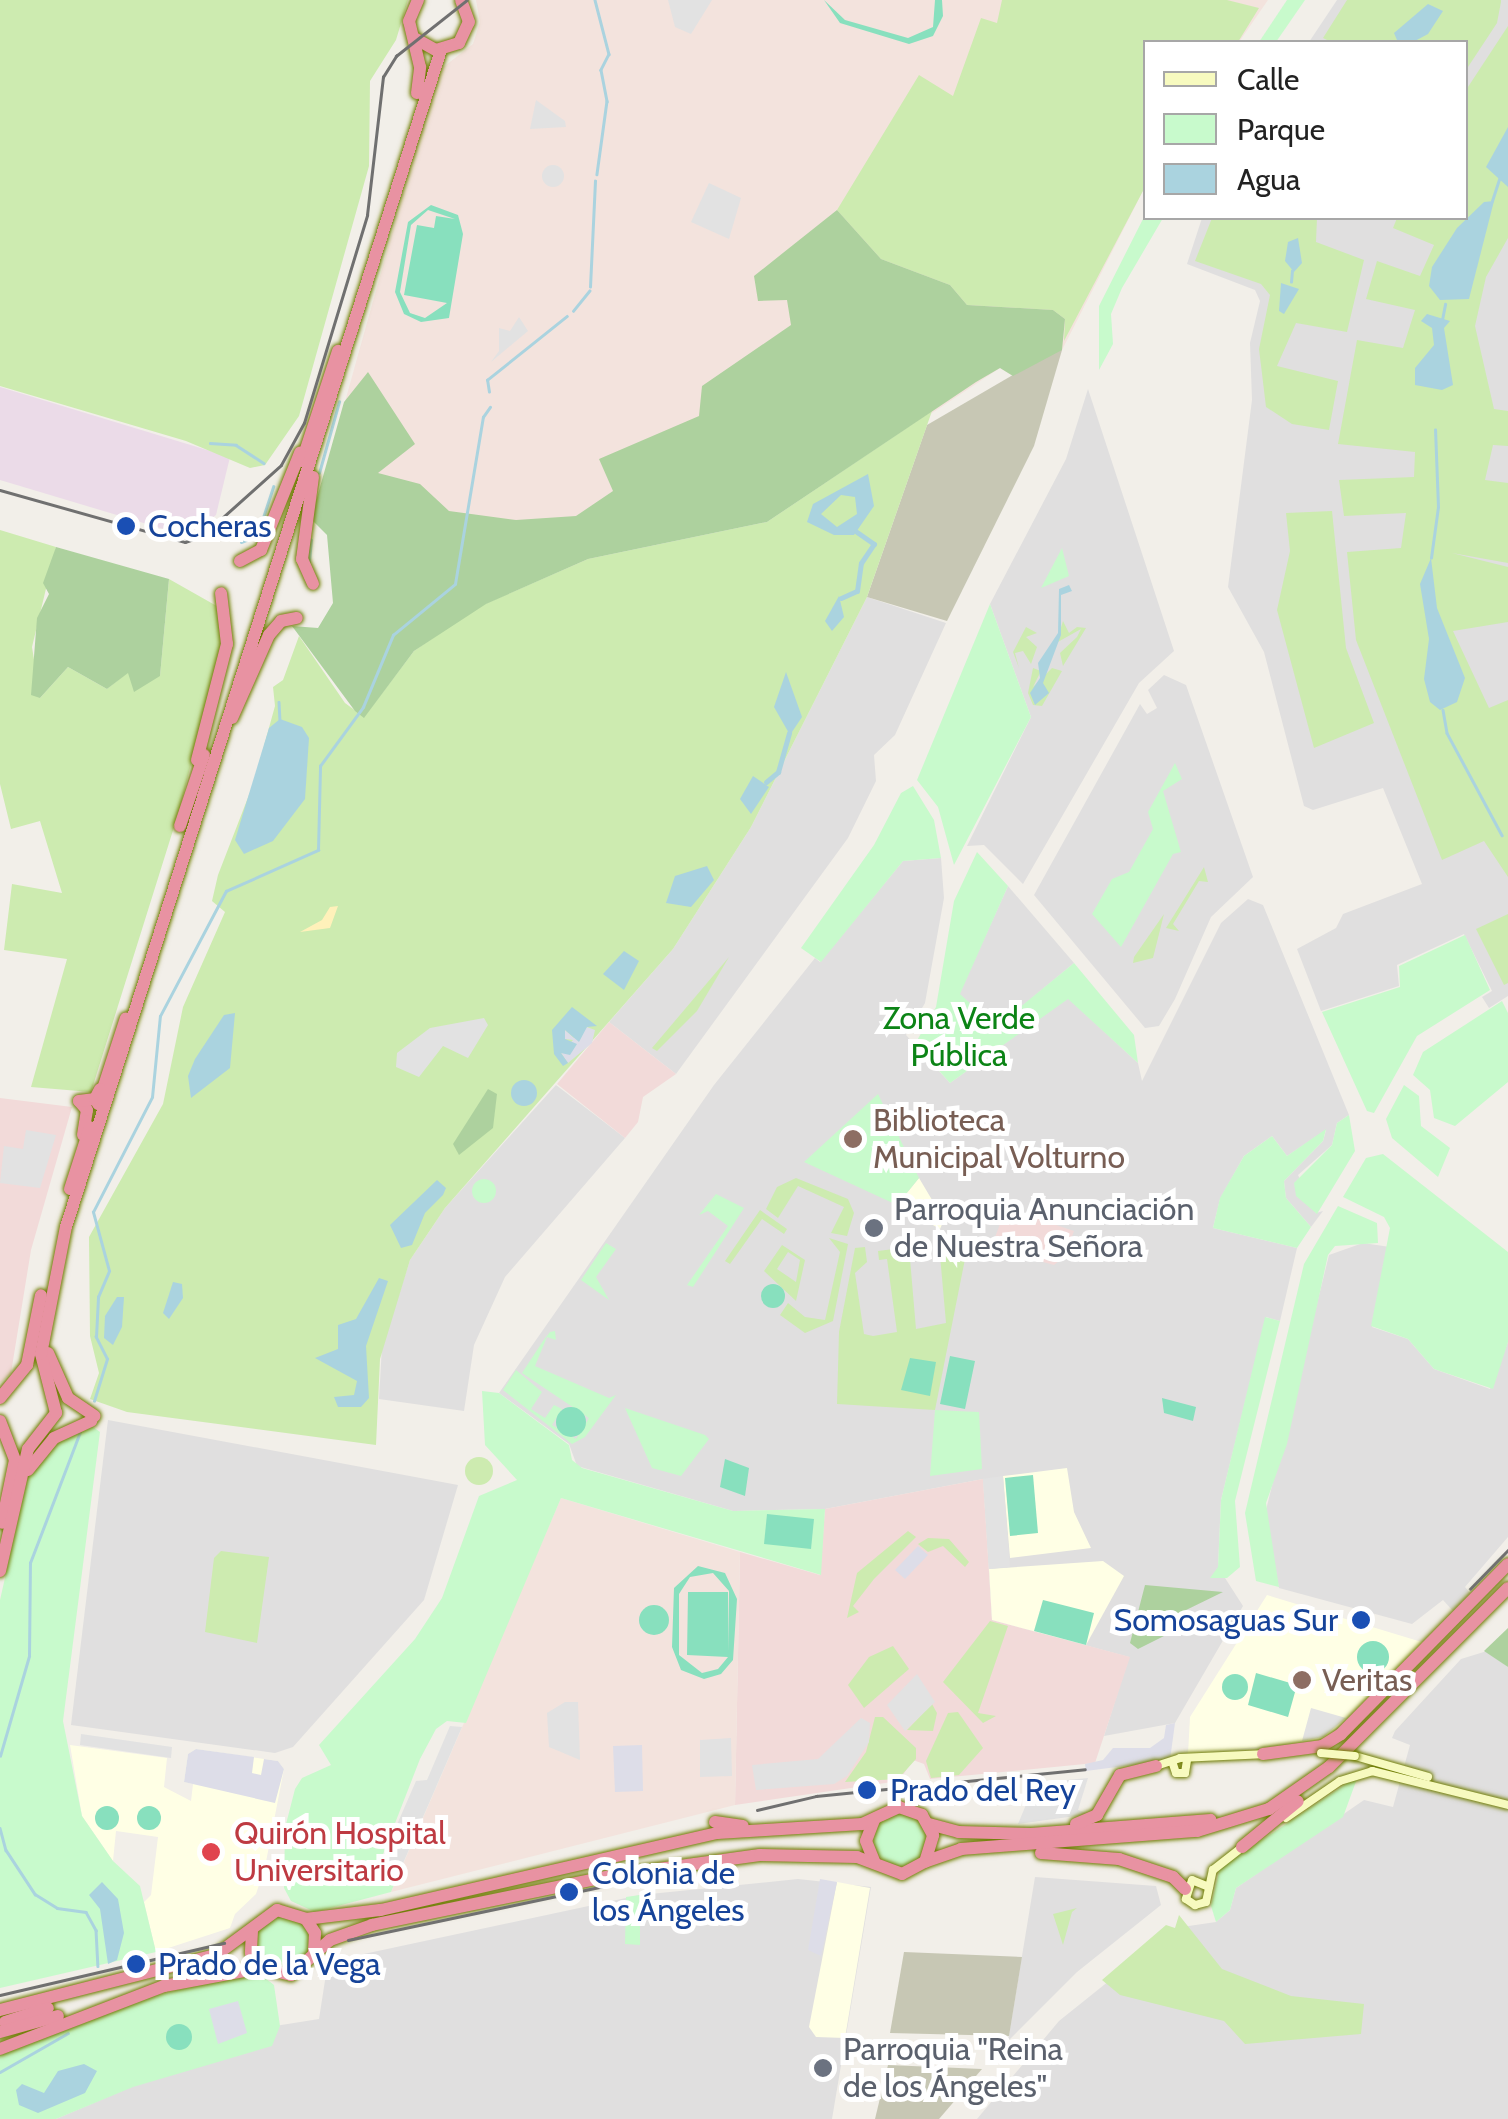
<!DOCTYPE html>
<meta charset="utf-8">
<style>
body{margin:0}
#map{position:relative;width:1508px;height:2119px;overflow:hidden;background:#f2efe9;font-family:Cabin,sans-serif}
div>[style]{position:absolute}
.residential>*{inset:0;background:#e0dfdf}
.commercial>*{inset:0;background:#f2dad9}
.industrial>*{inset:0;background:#ebdbe8}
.education>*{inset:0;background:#ffffe5}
.military>*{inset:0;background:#f3e3dd}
.construction>*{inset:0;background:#c7c7b4}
.grass>*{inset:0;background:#cdebb0}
.round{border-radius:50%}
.forest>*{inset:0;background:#add19e}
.sand>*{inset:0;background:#fff1ba}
.park>*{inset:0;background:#c8facc}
.pitch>*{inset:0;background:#88e0be}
.parking>*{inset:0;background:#e2e2e2}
.plaza>*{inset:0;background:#dddde8}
.water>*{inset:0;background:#aad3df}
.stream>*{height:2.5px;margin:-1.25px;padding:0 1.25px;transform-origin:1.25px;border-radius:1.25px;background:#aad3df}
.canal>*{height:5px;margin:-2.5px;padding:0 2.5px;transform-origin:2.5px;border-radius:2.5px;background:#aad3df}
.roads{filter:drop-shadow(0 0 2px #707d05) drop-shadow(0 0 2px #707d05)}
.secondary>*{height:8px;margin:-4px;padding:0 4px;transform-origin:4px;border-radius:4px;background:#f7fabf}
.highway>*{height:12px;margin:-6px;padding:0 6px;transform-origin:6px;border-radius:6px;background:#e892a2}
.tram>*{height:2.5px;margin:-1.25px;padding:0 1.25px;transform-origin:1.25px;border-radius:1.25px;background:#707070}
.bridges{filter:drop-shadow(0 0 2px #707d05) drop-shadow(0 0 2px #707d05)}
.secondary-bridge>*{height:8px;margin:-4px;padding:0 4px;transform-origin:4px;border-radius:4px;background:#f7fabf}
.dots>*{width:28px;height:28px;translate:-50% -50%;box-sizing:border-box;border:5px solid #fff;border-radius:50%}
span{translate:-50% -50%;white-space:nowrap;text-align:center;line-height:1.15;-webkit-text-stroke:10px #fff;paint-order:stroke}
.transit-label{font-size:32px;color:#164399}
.left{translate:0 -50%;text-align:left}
.right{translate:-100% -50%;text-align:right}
.park-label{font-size:32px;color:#0c8416}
.education-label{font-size:32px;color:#785e54}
.worship-label{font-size:32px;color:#5b616d}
.health-label{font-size:32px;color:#be3a42}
.legend{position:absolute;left:1143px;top:40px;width:325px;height:180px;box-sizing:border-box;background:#fff;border:2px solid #a7a7a7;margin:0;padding:12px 18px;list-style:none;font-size:30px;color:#222}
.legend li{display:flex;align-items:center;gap:20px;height:50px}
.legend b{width:50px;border:2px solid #a7a7a7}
</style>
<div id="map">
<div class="residential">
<i style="clip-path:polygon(1337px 0,1508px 0,1508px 996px,1489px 1008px,1482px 997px,1492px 991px,1464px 934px,1397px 965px,1399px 986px,1321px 1011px,1297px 949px,1336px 928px,1343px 914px,1422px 884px,1383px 788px,1313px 810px,1304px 806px,1264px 652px,1228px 587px,1252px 400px,1250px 343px,1260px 301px,1255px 290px,1187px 264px,1202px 218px,1466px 218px,1466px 42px,1309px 42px)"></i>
<i style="clip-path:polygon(1088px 389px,1174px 651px,1139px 683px,1023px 884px,984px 845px,967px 846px,1031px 717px,990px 604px,1066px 459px)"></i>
<i style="clip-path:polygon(867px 597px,946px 623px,895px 735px,874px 755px,876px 781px,848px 838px,676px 1074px,609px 1022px,673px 949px,751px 827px)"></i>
<i style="clip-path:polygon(1164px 675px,1186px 685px,1253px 877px,1211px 917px,1175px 999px,1159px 1026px,1145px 1028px,1034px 895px,1140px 704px,1147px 714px,1157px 708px,1148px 690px)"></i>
<i style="clip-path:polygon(941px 858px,944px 898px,925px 1003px,906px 1035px,950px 1083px,1068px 998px,1138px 1063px,1142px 1081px,1221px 923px,1248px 899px,1263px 905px,1349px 1115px,1337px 1123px,1332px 1145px,1298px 1175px,1316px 1213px,1323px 1211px,1311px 1227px,1286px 1198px,1284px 1181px,1323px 1141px,1326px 1130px,1287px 1156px,1272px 1136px,1244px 1156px,1220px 1199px,1213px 1228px,1297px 1248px,1280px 1321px,1266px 1317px,1221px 1500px,1218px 1567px,1243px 1606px,1175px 1723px,1104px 1736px,1129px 1657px,992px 1620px,983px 1479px,825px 1509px,733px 1511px,577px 1466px,569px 1444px,499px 1393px,714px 1085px,815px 958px,820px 962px,903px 861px)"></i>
<i style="clip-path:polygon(1008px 886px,1074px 963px,996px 1028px,959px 994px)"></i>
<i style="clip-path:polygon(556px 1085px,625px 1138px,505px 1277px,474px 1345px,464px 1411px,379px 1399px,382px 1346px,410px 1260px,445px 1208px)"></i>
<i style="clip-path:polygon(1363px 1243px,1390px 1247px,1372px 1327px,1408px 1339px,1434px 1369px,1490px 1389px,1508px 1342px,1508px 1537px,1465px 1587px,1470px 1593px,1453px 1611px,1443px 1600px,1412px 1624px,1279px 1588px,1265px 1514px,1329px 1255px)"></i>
<i style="clip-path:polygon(108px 1420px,458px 1485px,424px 1600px,293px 1747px,275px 1753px,71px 1725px)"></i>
<i style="clip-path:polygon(1487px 1651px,1508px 1667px,1508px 2119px,977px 2119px,1059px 2021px,1175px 1928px,1216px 1922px,1230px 1910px,1236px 1888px,1364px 1800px,1393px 1807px,1410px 1745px,1392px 1738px,1395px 1731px,1461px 1659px)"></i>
<i style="clip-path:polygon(1035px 1877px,1156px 1886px,1161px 1905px,1077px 1972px,1008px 2041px)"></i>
<i style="clip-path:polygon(798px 1879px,871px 1887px,832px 2119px,56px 2119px,275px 2026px,319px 2019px,326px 1974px,345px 1958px,640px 1895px)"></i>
</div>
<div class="commercial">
<i style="clip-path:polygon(609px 1022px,676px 1074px,643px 1097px,638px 1122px,625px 1138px,557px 1084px)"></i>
<i style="clip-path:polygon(0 1098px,72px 1107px,31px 1250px,11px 1373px,0 1383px)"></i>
<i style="clip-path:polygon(1006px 1208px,1074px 1231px,1065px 1256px,1054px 1265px,991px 1248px)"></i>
<i style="clip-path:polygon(983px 1479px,992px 1620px,1130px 1657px,1095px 1763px,930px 1779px,924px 1764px,913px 1760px,899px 1781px,735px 1805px,740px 1552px,820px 1575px,825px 1509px)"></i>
</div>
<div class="industrial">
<i style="clip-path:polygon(0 387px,230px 457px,216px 515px,187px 536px,0 480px)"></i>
</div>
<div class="education">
<i style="clip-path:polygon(919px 1178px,944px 1220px,940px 1229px,897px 1205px)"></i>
<i style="clip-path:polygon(1067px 1468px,1074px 1512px,1091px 1548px,1010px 1558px,1003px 1476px)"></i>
<i style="clip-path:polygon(1103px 1561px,1124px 1576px,1086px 1645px,992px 1620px,989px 1569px)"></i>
<i style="clip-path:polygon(1267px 1595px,1425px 1643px,1324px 1740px,1188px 1754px,1190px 1717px)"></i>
<i style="clip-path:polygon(70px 1745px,167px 1758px,164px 1787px,191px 1801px,193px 1784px,184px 1782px,188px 1754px,196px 1749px,278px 1761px,284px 1769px,265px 1867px,256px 1894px,235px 1914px,230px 1928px,156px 1952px,144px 1902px,151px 1895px,158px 1837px,116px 1831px,113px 1861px,82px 1816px)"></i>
<i style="clip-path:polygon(837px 1882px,870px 1888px,845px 2038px,816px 2037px,809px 2027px)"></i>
</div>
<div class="military">
<i style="clip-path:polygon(476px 0,1268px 0,1239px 42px,1146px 42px,1145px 187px,1062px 350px,1013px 376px,1000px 368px,905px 431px,680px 537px,588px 559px,552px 574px,327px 466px,437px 72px,473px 44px,480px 22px)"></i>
<i style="clip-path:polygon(561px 1498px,740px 1552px,735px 1805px,391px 1892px)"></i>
</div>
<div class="construction">
<i style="clip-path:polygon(1056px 350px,1062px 350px,1034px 446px,947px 621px,867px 597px,927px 425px)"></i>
<i style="clip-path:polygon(904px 1952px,1022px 1957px,1009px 2036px,890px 2033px)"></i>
<i style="clip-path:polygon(888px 2065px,982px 2069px,939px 2119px,875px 2119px)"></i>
</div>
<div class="grass">
<i style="clip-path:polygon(0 0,408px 0,396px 40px,370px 81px,369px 166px,299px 416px,265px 465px,250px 468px,186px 441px,0 386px)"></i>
<i style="clip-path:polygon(1002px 0,1227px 0,1259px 8px,1238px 42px,1146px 42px,1145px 187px,1064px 341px,1065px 319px,1053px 310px,967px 305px,950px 285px,881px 259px,837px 210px,919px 75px,953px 96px,981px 18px,997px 23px)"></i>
<i style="clip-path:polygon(1347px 0,1501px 0,1501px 2px,1497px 23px,1466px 70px,1466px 42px,1331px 42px,1323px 38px)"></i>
<i style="clip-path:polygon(1508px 26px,1508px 238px,1486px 277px,1475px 326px,1494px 409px,1508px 411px,1508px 446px,1493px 445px,1485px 480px,1508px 483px,1508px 563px,1452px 553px,1508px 567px,1508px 622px,1453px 631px,1489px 708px,1508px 700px,1508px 877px,1484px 841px,1442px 860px,1356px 640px,1347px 552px,1401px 548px,1406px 513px,1344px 516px,1339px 480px,1414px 477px,1415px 452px,1338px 444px,1357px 340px,1403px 348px,1415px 310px,1366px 299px,1377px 261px,1420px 276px,1434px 245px,1393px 228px,1397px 218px,1466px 218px,1466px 90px)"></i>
<i style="clip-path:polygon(1212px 218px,1317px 218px,1316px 242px,1364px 260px,1347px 332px,1296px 323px,1277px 366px,1338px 381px,1329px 430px,1292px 424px,1266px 407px,1259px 349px,1270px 295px,1261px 284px,1195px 261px)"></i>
<i style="clip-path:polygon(932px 411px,867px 597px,751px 827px,673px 949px,445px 1208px,410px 1260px,380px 1359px,376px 1445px,127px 1412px,90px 1399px,99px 1373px,90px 1336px,89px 1237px,163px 1104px,183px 1007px,225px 912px,212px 901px,218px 875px,254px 782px,275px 706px,273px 687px,283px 680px,299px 636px,345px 703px,364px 717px,414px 651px,478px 607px,588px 559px,767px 522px)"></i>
<i style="clip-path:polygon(1332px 511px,1346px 648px,1374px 723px,1314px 748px,1277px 610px,1290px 551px,1286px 513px)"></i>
<i style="clip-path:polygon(0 530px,56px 547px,32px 647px,40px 698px,68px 667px,107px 689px,128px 672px,160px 676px,169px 579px,222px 609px,224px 632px,180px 808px,91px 1092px,31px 1087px,67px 959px,4px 950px,12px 884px,62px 893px,40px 821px,11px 829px,0 784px)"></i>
<i style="clip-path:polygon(1063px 621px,1069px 633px,1077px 627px,1086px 628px,1063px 666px,1060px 653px,1077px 637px,1081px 629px,1056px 643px)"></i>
<i style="clip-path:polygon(1026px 627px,1037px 633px,1026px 637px,1037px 647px,1031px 664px,1023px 651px,1015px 653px,1019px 668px,1013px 652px)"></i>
<i style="clip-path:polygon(1033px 668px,1041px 671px,1033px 687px,1052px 668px,1062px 671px,1042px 706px,1033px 705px,1028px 693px)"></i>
<i style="clip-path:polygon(1204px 867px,1208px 882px,1199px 881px,1173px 924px,1179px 931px,1166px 928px)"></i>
<i style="clip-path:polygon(1164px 914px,1153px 958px,1133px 963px,1134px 957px)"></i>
<i style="clip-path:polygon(1508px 914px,1508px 983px,1504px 985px,1476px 929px)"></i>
<i style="clip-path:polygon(729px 957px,697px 1011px,657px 1051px,652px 1048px)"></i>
<i style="clip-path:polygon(796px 1178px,848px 1199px,854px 1213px,847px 1236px,831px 1233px,844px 1207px,798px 1186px,778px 1218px,766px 1209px,777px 1187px)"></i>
<i style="clip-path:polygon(760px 1210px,787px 1229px,784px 1234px,762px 1219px,730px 1264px,725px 1261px)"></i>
<i style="clip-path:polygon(829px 1238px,848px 1244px,833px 1321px,805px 1333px,780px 1315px,788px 1303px,805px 1317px,825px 1320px,840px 1252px)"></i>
<i style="clip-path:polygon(939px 1244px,966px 1254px,935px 1410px,837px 1404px,839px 1332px,855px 1248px,865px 1247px,867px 1262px,855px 1273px,864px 1334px,873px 1336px,897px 1332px,887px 1259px,879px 1260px,878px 1251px,909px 1247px,916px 1329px,946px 1323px)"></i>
<i style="clip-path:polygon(evenodd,782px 1245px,805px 1260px,796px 1301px,764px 1271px,782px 1245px,788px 1252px,800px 1260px,796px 1282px,777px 1269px,788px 1252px)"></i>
<i class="round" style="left:465px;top:1457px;width:28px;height:28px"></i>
<i style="clip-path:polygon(908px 1531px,916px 1537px,874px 1579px,853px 1606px,859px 1612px,847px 1618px,857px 1573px)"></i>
<i style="clip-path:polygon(928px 1538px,949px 1539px,969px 1562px,965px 1567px,943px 1546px,928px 1552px,918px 1544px)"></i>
<i style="clip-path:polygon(221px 1551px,269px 1557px,257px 1643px,205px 1632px,214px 1558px)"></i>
<i style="clip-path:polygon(990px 1621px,1008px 1626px,978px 1713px,996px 1716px,983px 1723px,943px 1682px)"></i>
<i style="clip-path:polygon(893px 1646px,909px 1669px,864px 1708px,848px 1685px,869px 1657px)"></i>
<i style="clip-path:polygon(932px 1704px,937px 1713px,933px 1731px,907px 1730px)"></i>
<i style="clip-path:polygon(958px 1712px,983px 1748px,959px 1775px,931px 1778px,926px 1761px,948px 1713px)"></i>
<i style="clip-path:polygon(875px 1717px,883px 1717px,916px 1748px,916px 1759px,898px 1779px,845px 1782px,866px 1752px)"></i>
<i style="clip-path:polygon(1077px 1908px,1072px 1912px,1063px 1945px,1053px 1914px)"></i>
<i style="clip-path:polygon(1179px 1915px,1222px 1969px,1291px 1996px,1364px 2004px,1361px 2034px,1245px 2044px,1224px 2021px,1120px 1995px,1102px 1980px,1166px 1925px,1175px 1928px)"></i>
</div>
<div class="forest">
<i style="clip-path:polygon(837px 210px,881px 259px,950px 285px,967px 305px,1053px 310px,1065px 319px,1062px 350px,1013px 376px,1000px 368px,976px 382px,767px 522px,588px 559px,486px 604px,414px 651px,364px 718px,355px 711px,292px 626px,318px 628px,333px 603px,327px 535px,311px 519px,344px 402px,368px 372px,415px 444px,378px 473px,420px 484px,449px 511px,516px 520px,576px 516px,613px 491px,599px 459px,699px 416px,702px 386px,791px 325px,787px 300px,758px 301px,754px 276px)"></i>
<i style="clip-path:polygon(56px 547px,169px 579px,160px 676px,134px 692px,128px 673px,107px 689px,68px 667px,40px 698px,31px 695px,37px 618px,49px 594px,43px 583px)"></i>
<i style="clip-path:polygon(488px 1089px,497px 1094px,493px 1128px,459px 1155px,453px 1144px)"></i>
<i style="clip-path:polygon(1145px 1585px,1223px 1592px,1182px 1612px,1182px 1627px,1138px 1649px,1130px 1643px)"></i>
<i style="clip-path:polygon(1508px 1628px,1508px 1667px,1484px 1651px)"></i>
</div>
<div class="sand">
<i style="clip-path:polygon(338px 906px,330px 928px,300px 932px,322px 920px,330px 907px)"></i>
</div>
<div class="park">
<i style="clip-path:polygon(1287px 0,1305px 0,1276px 42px,1259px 42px)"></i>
<i style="clip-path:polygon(1145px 215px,1163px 218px,1122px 288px,1111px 314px,1113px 344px,1099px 370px,1099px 306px)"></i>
<i style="clip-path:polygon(1062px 548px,1069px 576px,1041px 588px)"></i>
<i style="clip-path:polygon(990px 604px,1031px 717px,954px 865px,938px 807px,917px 780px)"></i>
<i style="clip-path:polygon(1175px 763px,1182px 779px,1163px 791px,1181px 852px,1173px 854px,1121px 947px,1092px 914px,1112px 879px,1129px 872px,1153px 829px,1148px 812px)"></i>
<i style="clip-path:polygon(913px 786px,934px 820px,941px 858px,903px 861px,821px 962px,801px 948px,874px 845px,901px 793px)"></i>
<i style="clip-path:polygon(977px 852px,1008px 886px,960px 994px,996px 1027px,1074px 963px,1134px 1035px,1138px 1063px,1068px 999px,950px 1083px,915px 1044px,936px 1007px,954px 901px)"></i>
<i style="clip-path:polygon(1465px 935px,1490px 990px,1417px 1036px,1374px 1113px,1367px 1111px,1322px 1012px,1400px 987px,1399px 966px)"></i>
<i style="clip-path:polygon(1502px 1001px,1508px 1013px,1508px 1082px,1455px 1126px,1434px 1118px,1430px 1090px,1413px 1075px,1423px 1052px)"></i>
<i style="clip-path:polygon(1404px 1085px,1419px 1096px,1421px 1126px,1450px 1148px,1438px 1177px,1392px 1138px,1386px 1119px)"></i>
<i style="clip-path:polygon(878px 1094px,919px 1178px,897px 1205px,804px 1162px)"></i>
<i style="clip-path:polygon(1349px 1115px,1355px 1151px,1317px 1214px,1296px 1196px,1294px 1183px,1332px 1145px,1337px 1123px)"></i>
<i style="clip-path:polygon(1326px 1129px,1323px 1141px,1284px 1181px,1286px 1198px,1311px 1227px,1297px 1248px,1213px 1228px,1220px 1198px,1244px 1156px,1272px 1136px,1287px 1156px)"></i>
<i style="clip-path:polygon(1383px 1154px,1508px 1252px,1508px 1342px,1493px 1389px,1434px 1369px,1408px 1339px,1371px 1326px,1390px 1228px,1384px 1217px,1343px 1197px,1366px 1158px)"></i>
<i class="round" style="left:472px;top:1179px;width:24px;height:24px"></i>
<i style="clip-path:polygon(716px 1194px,744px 1208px,693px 1287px,687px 1285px,728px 1226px,708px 1211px,699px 1215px)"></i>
<i style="clip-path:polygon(1338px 1206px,1377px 1223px,1378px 1243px,1335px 1246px,1328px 1255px,1287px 1444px,1266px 1503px,1279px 1587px,1256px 1581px,1245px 1513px,1304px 1264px)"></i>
<i style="clip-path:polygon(606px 1243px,616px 1249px,596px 1277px,609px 1300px,581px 1280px)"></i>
<i style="clip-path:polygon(1265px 1317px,1280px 1321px,1235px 1501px,1240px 1567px,1227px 1578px,1210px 1578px,1218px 1567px,1221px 1500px)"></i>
<i style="clip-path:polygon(555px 1331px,556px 1340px,547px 1337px,535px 1366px,609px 1398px,616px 1395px,585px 1437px,572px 1444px,503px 1390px,516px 1370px,542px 1392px,531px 1409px,545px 1418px,554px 1405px,562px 1409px,552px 1425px,576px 1439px,589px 1418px,522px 1373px,543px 1341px,550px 1332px)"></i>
<i style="clip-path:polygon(482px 1391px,499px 1393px,569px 1445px,572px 1460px,582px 1468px,733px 1511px,825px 1509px,821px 1575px,561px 1498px,466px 1723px,447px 1721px,436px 1729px,420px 1759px,378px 1867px,398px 1875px,391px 1892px,315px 1912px,291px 1901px,284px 1888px,285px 1828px,295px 1789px,302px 1778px,331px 1765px,319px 1745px,415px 1639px,442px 1598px,479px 1496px,517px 1480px,485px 1445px)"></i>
<i style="clip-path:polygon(625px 1408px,705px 1435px,709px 1439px,681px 1476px,652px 1468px)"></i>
<i style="clip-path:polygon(935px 1410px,979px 1412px,982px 1469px,930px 1476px)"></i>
<i style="clip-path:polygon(89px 1424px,100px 1432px,63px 1721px,82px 1816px,113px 1861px,140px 1886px,156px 1952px,0 1988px,0 1600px,28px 1476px,47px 1447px)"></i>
<i style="clip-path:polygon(1358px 1776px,1343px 1817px,1236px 1888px,1230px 1910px,1216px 1922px,1211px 1906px,1220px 1868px)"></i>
<i class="round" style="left:874px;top:1814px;width:52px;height:52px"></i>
<i style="clip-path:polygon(640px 1895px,640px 1945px,625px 1944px,626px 1897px)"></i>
<i class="round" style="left:257px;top:1916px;width:52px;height:52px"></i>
<i style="clip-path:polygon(256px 1971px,274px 1985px,280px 2026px,272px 2046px,133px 2087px,56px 2119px,0 2119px,0 2052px,130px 2002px)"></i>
</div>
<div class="pitch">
<i style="clip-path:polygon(824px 0,845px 20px,908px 38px,933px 27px,935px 0,942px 0,943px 16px,933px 36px,909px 44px,840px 23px)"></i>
<i style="clip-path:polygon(evenodd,431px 205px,458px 215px,463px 234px,449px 318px,421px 322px,404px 314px,395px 292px,408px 222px,431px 205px,428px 210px,455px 219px,436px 216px,434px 228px,417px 225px,404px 295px,447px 303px,425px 318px,410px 313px,400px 292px,411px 225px,428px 210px)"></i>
<i class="round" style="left:761px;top:1284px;width:24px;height:24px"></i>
<i style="clip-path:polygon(950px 1356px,975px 1361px,965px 1409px,940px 1404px)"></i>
<i style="clip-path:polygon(910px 1358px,936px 1362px,930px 1396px,901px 1390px)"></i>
<i style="clip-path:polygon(1162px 1398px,1196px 1407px,1193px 1421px,1164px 1413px)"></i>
<i class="round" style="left:556px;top:1407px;width:30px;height:30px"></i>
<i style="clip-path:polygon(725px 1459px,749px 1468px,745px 1496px,720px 1487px)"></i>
<i style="clip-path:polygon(1033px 1475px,1038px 1533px,1010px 1536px,1005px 1478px)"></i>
<i style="clip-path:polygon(767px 1514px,814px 1519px,811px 1549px,764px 1544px)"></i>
<i style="clip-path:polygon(evenodd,698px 1566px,725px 1573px,737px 1599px,733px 1660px,721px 1674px,704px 1679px,681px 1670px,672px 1647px,674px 1588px,698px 1566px,713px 1573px,729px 1591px,729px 1652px,728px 1592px,688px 1592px,687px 1655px,728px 1657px,718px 1669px,702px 1673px,679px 1655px,679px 1594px,690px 1577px,713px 1573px)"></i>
<i style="clip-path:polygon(1043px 1600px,1094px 1613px,1086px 1645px,1034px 1631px)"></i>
<i class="round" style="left:639px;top:1605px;width:30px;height:30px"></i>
<i class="round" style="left:1357px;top:1641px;width:32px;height:32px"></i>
<i style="clip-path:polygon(1256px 1673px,1297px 1685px,1288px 1717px,1248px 1705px)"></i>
<i class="round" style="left:1222px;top:1674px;width:26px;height:26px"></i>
<i class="round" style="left:137px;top:1806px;width:24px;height:24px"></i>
<i class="round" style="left:95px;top:1806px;width:24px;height:24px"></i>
<i class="round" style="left:166px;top:2024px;width:26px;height:26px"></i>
</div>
<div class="parking">
<i style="clip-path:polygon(668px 0,712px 0,691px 34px,675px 27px)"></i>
<i style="clip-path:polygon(536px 100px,565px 121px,566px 127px,530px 129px)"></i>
<i class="round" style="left:542px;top:165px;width:22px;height:22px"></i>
<i style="clip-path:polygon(709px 183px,741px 198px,729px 239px,691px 222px)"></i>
<i style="clip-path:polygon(519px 317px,528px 331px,491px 362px,499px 351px,499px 328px,510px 331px)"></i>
<i style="clip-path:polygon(484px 1018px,488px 1025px,468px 1058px,443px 1046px,419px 1077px,396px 1067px,397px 1053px,430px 1028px)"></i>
<i style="clip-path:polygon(26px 1130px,56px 1135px,40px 1188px,0 1183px,4px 1146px,23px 1149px)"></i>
<i style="clip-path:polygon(1003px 1476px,1010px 1567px,989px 1569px,983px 1479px)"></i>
<i style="clip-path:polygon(917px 1674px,935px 1702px,905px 1731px,887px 1705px)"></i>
<i style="clip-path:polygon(565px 1702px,578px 1702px,580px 1760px,549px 1747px,547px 1713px)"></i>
<i style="clip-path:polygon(1311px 1708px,1346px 1718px,1323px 1737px,1302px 1741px)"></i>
<i style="clip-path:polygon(861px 1718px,870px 1723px,869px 1742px,847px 1776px,834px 1784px,756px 1790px,752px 1765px,818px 1759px)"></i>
<i style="clip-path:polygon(450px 1726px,462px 1727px,398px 1875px,378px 1868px,416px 1781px,427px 1780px)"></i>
<i style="clip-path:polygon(81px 1734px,172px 1747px,171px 1758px,80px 1745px)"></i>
<i style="clip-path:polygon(731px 1738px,732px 1776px,700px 1777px,700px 1740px)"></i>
<i style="clip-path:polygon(1088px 1778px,1078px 1810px,1090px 1814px,1018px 1824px,1035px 1783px)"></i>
</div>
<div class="plaza">
<i style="clip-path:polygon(587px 1027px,595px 1030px,592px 1043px,568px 1063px,561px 1053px,573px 1040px,565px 1039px,565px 1030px,574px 1038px)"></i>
<i style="clip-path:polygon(918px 1546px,928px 1555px,905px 1579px,895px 1570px)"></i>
<i style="clip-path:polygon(1175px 1723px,1170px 1760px,1086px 1771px,1085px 1764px,1103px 1760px,1113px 1748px,1150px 1748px,1164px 1738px,1166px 1725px)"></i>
<i style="clip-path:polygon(642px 1745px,643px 1791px,615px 1792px,613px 1746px)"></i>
<i style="clip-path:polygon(196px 1749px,254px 1757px,252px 1773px,261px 1775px,264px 1759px,278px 1761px,284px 1769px,275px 1803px,184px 1782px,188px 1754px)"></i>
<i style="clip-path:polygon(820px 1879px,837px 1882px,821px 1956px,808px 1950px)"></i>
<i style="clip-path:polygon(238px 2001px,247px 2033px,218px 2044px,209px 2009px)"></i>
</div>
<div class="water">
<i style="clip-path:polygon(1428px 4px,1443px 11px,1428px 34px,1413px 42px,1397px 40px,1394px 33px)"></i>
<i style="clip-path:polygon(1508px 127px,1508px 187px,1486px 167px)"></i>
<i style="clip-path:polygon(1494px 201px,1469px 299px,1440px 300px,1429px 286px,1432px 267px,1457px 228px,1484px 202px)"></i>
<i style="clip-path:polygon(1298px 238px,1302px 263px,1294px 272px,1285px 261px,1288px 242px)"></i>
<i style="clip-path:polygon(1281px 283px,1299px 289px,1284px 314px,1279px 311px)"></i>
<i style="clip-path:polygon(1427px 314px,1450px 321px,1444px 328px,1453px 385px,1442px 390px,1415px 385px,1415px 368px,1434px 345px,1432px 328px,1421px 321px)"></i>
<i style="clip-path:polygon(evenodd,868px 474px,874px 506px,854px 535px,834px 535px,807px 522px,813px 504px,868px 474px,841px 495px,855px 497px,857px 514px,837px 527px,821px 514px,841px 495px)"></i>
<i style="clip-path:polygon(1431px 558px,1437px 608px,1465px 678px,1457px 702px,1440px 710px,1430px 702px,1424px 679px,1429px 639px,1420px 584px)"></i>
<i style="clip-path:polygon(1069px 585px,1072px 591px,1061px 595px,1061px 635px,1043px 683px,1049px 693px,1035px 705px,1030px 693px,1040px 678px,1038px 663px,1058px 633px,1059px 589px)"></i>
<i style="clip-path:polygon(839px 596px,844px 617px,832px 631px,825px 621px)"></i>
<i style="clip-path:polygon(786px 672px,802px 717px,790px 735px,774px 707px)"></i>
<i style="clip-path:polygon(280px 719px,302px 727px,309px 738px,305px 799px,273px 841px,244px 854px,235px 840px,269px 728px)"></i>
<i style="clip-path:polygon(753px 776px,769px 787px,751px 814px,740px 799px)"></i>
<i style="clip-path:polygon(707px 866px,714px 880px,691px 907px,666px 903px,675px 876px)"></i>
<i style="clip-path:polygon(624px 951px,639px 961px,624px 990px,603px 974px)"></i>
<i style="clip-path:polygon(572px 1007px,597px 1026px,587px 1027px,579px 1042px,565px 1030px,565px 1039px,577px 1044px,570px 1055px,561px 1053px,568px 1063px,563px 1066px,554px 1054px,552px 1030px)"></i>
<i style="clip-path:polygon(235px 1013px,230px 1068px,191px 1098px,188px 1076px,195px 1059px,224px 1015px)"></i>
<i class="round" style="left:511px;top:1080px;width:26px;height:26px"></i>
<i style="clip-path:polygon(437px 1180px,446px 1188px,443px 1195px,425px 1213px,412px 1245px,401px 1248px,390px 1225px)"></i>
<i style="clip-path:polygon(379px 1278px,388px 1281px,366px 1346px,369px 1398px,361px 1407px,338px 1407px,334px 1397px,354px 1395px,357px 1381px,315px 1358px,338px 1349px,338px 1325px,356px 1319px)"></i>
<i style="clip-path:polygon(173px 1282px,182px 1284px,183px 1298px,169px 1319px,163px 1313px)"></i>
<i style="clip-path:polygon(117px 1297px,124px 1297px,122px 1327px,113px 1345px,104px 1338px,105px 1316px)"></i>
<i style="clip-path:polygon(102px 1882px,118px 1899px,124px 1933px,117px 1960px,108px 1964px,100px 1909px,89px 1895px)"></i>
<i style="clip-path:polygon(84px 2064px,97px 2071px,85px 2093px,38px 2113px,19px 2105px,16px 2090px,22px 2084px,44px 2093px,58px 2071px)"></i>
</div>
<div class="stream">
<i style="left:595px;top:0;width:56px;rotate:75.5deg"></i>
<i style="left:609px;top:54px;width:18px;rotate:117deg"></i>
<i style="left:601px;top:70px;width:32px;rotate:79deg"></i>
<i style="left:607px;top:101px;width:74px;rotate:97.8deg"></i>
<i style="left:1492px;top:201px;width:26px;rotate:-72deg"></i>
<i style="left:1291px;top:282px;width:11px;rotate:-85deg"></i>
<i style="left:590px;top:287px;width:106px;rotate:-87.3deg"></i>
<i style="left:573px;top:311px;width:26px;rotate:-51deg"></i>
<i style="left:1442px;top:320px;width:16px;rotate:-79deg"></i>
<i style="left:489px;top:392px;width:12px;rotate:-99deg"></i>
<i style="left:487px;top:380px;width:102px;rotate:-38.7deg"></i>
<i style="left:210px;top:443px;width:26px;rotate:4deg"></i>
<i style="left:236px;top:445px;width:33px;rotate:33deg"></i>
<i style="left:319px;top:473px;width:74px;rotate:-74.3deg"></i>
<i style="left:241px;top:542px;width:17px;rotate:-21deg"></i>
<i style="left:257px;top:536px;width:52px;rotate:-71.9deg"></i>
<i style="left:1431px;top:558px;width:51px;rotate:-82.2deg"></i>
<i style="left:1438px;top:507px;width:77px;rotate:-92.2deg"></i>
<i style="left:309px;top:562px;width:22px;rotate:-85deg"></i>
<i style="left:279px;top:702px;width:17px;rotate:87deg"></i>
<i style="left:1443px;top:710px;width:23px;rotate:80deg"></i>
<i style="left:1447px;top:733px;width:116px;rotate:61.7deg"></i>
<i style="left:94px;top:1401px;width:44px;rotate:-72.8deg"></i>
<i style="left:107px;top:1359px;width:25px;rotate:-117deg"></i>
<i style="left:96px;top:1337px;width:40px;rotate:-87.1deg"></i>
<i style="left:98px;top:1297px;width:28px;rotate:-67deg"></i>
<i style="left:109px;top:1271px;width:61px;rotate:-105.2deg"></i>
<i style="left:93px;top:1212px;width:129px;rotate:-62.8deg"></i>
<i style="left:152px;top:1097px;width:81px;rotate:-84.4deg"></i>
<i style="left:160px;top:1016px;width:141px;rotate:-62.2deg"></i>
<i style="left:226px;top:891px;width:101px;rotate:-24deg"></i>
<i style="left:318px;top:850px;width:84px;rotate:-88.6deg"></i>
<i style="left:320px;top:766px;width:73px;rotate:-53.9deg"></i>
<i style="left:363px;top:707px;width:78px;rotate:-67.4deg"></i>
<i style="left:393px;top:635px;width:80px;rotate:-39.4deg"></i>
<i style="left:455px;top:584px;width:169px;rotate:-80.5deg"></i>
<i style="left:483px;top:417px;width:12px;rotate:-55deg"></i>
<i style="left:0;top:1756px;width:104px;rotate:-73.8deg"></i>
<i style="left:29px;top:1656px;width:93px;rotate:-89.4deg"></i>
<i style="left:30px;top:1563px;width:140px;rotate:-69.1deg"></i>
<i style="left:0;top:1828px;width:23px;rotate:75deg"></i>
<i style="left:6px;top:1850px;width:53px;rotate:56.6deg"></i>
<i style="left:35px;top:1894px;width:26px;rotate:32deg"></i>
<i style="left:57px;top:1908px;width:29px;rotate:8deg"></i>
<i style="left:86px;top:1912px;width:21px;rotate:61deg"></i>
<i style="left:96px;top:1930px;width:36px;rotate:87deg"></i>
<i style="left:0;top:2072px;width:78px;rotate:-29.8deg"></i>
</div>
<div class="canal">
<i style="left:841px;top:598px;width:17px;rotate:-24deg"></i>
<i style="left:857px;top:591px;width:28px;rotate:-82deg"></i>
<i style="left:861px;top:563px;width:23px;rotate:-56deg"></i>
<i style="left:874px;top:544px;width:21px;rotate:-145deg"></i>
<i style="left:766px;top:782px;width:16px;rotate:-40deg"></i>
<i style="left:778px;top:772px;width:41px;rotate:-74.2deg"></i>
</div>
<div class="roads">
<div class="secondary">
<i style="left:1355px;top:1756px;width:76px;rotate:16deg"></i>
<i style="left:1173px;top:1764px;width:9px;rotate:72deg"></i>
<i style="left:1176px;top:1773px;width:9px"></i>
<i style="left:1185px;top:1773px;width:13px;rotate:-81deg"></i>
<i style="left:1156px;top:1766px;width:25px;rotate:-18deg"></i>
<i style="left:1180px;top:1758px;width:87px;rotate:-2.6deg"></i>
<i style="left:1286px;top:1818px;width:65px;rotate:-34.4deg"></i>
<i style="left:1340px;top:1781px;width:34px;rotate:-17deg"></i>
<i style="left:1372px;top:1771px;width:140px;rotate:14deg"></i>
<i style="left:1209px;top:1887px;width:18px;rotate:-158deg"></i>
<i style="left:1192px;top:1880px;width:20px;rotate:108deg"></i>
<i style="left:1186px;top:1899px;width:11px;rotate:34deg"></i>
<i style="left:1195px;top:1905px;width:11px;rotate:-15deg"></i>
<i style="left:1206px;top:1902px;width:33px;rotate:-78deg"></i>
<i style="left:1213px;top:1870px;width:41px;rotate:-38deg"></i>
</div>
<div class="highway">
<i style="left:416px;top:39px;width:23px;rotate:29deg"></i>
<i style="left:436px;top:50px;width:24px;rotate:-17deg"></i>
<i style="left:459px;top:43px;width:23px;rotate:-65deg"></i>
<i style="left:469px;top:22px;width:23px;rotate:-110deg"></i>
<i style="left:417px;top:93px;width:26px;rotate:-83deg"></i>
<i style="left:420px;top:67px;width:47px;rotate:-103.4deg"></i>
<i style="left:409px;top:21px;width:23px;rotate:-67deg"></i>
<i style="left:302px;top:461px;width:116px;rotate:-71.9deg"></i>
<i style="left:313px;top:477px;width:83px;rotate:97.6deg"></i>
<i style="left:302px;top:559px;width:27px;rotate:66deg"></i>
<i style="left:240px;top:561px;width:24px;rotate:-28deg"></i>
<i style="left:261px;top:550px;width:105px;rotate:-68.1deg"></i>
<i style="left:232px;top:718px;width:91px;rotate:-66deg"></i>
<i style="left:269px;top:635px;width:18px;rotate:-49deg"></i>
<i style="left:281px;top:621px;width:16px;rotate:-11deg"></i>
<i style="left:197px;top:760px;width:120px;rotate:-75.5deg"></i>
<i style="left:227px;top:644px;width:51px;rotate:-96.7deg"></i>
<i style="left:180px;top:826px;width:75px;rotate:-71.3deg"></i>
<i style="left:98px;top:1104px;width:90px;rotate:-72deg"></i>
<i style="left:83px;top:1135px;width:25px;rotate:-81deg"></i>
<i style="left:87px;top:1110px;width:12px;rotate:-132deg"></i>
<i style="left:79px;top:1101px;width:16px;rotate:-7deg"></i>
<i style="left:95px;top:1099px;width:11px;rotate:-63deg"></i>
<i style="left:70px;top:1189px;width:65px;rotate:-72.1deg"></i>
<i style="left:48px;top:1353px;width:49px;rotate:66deg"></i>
<i style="left:68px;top:1398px;width:32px;rotate:34deg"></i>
<i style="left:0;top:1398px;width:43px;rotate:-50.7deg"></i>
<i style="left:27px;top:1365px;width:71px;rotate:-78.7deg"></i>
<i style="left:0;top:1421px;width:42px;rotate:69deg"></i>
<i style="left:15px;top:1460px;width:64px;rotate:101.7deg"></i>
<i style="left:28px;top:1470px;width:41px;rotate:-50.9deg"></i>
<i style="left:54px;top:1438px;width:41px;rotate:-24.7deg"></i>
<i style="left:0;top:1571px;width:125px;rotate:-77.1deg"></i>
<i style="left:28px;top:1449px;width:46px;rotate:-52.1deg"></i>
<i style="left:56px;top:1413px;width:61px;rotate:-104.3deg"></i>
<i style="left:41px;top:1354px;width:129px;rotate:-78.9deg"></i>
<i style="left:66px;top:1227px;width:1235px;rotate:-72.33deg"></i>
<i style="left:1263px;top:1754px;width:60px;rotate:-7.7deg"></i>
<i style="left:1322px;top:1746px;width:22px;rotate:-32deg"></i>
<i style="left:1341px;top:1734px;width:238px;rotate:-45.5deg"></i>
<i style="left:874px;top:1820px;width:22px;rotate:111deg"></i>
<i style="left:866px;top:1841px;width:24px;rotate:68deg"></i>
<i style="left:715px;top:1822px;width:28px;rotate:8deg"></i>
<i style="left:929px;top:1824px;width:30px;rotate:15deg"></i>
<i style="left:958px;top:1832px;width:73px;rotate:1.6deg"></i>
<i style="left:1031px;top:1834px;width:180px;rotate:-4.5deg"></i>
<i style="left:1076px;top:1824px;width:23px;rotate:-23deg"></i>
<i style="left:1097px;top:1815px;width:46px;rotate:-60.1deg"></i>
<i style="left:1120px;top:1775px;width:37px;rotate:-14deg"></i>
<i style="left:1242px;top:1847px;width:72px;rotate:-39.4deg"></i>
<i style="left:1041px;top:1853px;width:78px;rotate:4.4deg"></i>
<i style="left:1119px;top:1859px;width:57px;rotate:18.4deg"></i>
<i style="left:1173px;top:1877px;width:17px;rotate:45deg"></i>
<i style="left:927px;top:1861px;width:36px;rotate:-19deg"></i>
<i style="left:961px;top:1849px;width:237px;rotate:-4.4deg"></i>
<i style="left:1197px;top:1831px;width:75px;rotate:-17deg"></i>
<i style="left:1269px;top:1809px;width:73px;rotate:-35deg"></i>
<i style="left:1329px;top:1767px;width:253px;rotate:-45deg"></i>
<i style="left:252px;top:1931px;width:22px;rotate:93deg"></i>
<i style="left:251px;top:1953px;width:18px;rotate:56deg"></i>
<i style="left:261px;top:1968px;width:31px;rotate:13deg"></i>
<i style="left:291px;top:1975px;width:52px;rotate:-41.9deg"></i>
<i style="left:330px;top:1940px;width:45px;rotate:-19.7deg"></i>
<i style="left:372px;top:1925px;width:248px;rotate:-11.6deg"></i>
<i style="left:615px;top:1875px;width:146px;rotate:-7.9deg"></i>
<i style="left:760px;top:1855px;width:97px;rotate:1.2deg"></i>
<i style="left:857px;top:1857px;width:48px;rotate:20.7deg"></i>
<i style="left:902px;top:1874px;width:26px;rotate:-28deg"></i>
<i style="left:925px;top:1862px;width:28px;rotate:-73deg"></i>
<i style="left:933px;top:1835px;width:23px;rotate:-119deg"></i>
<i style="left:922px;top:1815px;width:24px;rotate:-161deg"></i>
<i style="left:899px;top:1807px;width:41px;rotate:155.3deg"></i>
<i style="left:862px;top:1824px;width:145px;rotate:176.4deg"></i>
<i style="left:717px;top:1833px;width:346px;rotate:167.1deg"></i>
<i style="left:380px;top:1910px;width:75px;rotate:173.1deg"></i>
<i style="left:0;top:2010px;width:223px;rotate:-14.3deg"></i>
<i style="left:216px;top:1955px;width:76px;rotate:-36.4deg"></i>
<i style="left:277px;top:1910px;width:30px;rotate:17deg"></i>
<i style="left:306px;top:1919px;width:17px;rotate:57deg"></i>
<i style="left:315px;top:1933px;width:22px;rotate:93deg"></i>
<i style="left:5px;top:2022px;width:45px;rotate:-18deg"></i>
<i style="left:0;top:2032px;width:60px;rotate:-15.4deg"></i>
<i style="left:0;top:2049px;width:176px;rotate:-21deg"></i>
<i style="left:164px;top:1986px;width:99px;rotate:-10.5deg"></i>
</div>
</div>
<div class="tram">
<i style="left:0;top:490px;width:192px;rotate:15.7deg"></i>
<i style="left:185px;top:542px;width:18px;rotate:-19deg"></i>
<i style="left:202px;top:536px;width:106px;rotate:-41.9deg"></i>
<i style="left:281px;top:465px;width:48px;rotate:-61.3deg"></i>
<i style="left:304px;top:423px;width:217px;rotate:-73.1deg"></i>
<i style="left:367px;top:215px;width:139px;rotate:-83.4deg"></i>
<i style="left:383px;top:77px;width:25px;rotate:-58deg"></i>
<i style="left:396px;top:56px;width:90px;rotate:-38.3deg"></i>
<i style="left:1470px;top:1589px;width:54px;rotate:-45.7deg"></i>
<i style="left:757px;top:1810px;width:61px;rotate:-13.3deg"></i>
<i style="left:816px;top:1796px;width:270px;rotate:-5.7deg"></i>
<i style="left:348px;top:1940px;width:305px;rotate:-11.9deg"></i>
<i style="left:0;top:1995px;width:230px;rotate:-13.1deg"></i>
</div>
<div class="bridges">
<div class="secondary-bridge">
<i style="left:1321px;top:1753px;width:34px;rotate:5deg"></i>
</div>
</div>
<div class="dots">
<i style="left:126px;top:526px;background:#1a4fb4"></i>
<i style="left:853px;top:1139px;background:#8d6e63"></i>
<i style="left:874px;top:1228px;background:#6b7280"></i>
<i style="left:1361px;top:1620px;background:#1a4fb4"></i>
<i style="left:1302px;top:1680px;background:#8d6e63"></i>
<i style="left:867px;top:1790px;background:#1a4fb4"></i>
<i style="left:211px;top:1852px;background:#e0444e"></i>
<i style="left:569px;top:1892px;background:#1a4fb4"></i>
<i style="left:136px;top:1964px;background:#1a4fb4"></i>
<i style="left:823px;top:2068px;background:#6b7280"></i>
</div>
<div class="transit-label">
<span class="left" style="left:148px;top:526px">Cocheras</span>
<span class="right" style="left:1338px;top:1620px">Somosaguas Sur</span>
<span class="left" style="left:890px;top:1790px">Prado del Rey</span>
<span class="left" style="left:592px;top:1892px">Colonia de<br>los Ángeles</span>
<span class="left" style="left:158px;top:1964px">Prado de la Vega</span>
</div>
<div class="park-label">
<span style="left:959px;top:1037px">Zona Verde<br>Pública</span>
</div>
<div class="education-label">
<span class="left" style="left:873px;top:1139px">Biblioteca<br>Municipal Volturno</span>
<span class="left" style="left:1322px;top:1680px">Veritas</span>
</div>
<div class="worship-label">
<span class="left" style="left:894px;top:1228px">Parroquia Anunciación<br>de Nuestra Señora</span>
<span class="left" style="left:843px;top:2068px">Parroquia "Reina<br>de los Ángeles"</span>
</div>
<div class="health-label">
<span class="left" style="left:234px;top:1852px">Quirón Hospital<br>Universitario</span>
</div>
<ul class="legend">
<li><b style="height:12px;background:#f7fabf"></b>Calle</li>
<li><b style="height:28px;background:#c8facc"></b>Parque</li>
<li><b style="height:28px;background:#aad3df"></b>Agua</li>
</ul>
</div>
